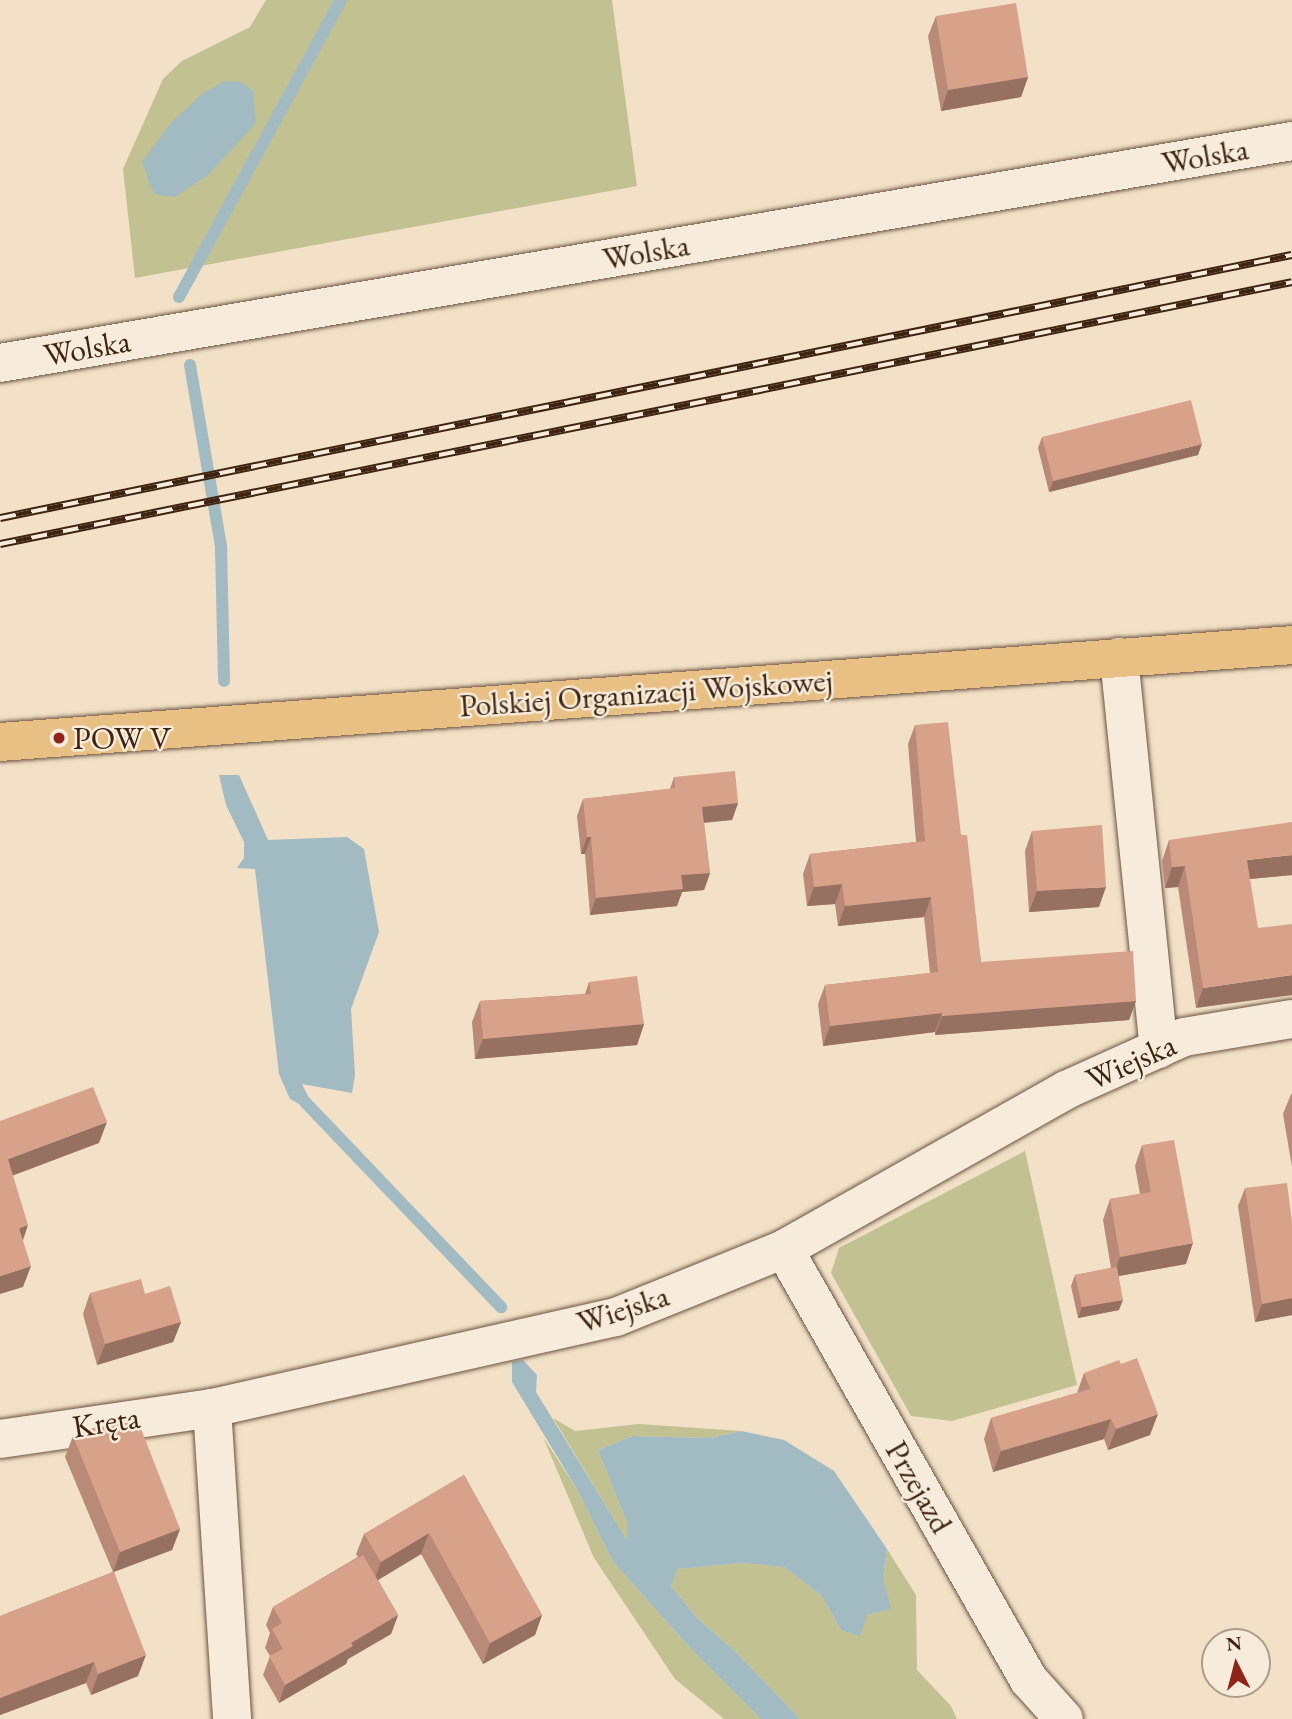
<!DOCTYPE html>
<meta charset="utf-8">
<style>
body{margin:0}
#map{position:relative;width:1292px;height:1719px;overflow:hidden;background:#f2e1c7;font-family:"EB Garamond",serif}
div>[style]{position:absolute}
.green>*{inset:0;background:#c1c191}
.water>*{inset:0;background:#a2bac1}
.stream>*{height:12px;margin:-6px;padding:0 6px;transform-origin:6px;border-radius:6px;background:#a2bac1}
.roads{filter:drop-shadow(0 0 2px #6b523e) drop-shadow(0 0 2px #6b523e)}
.minor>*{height:38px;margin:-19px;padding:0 19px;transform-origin:19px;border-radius:19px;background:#f7ecdb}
.major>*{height:38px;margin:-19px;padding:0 19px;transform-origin:19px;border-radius:19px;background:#e9c084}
.rail>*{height:8px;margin-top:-4px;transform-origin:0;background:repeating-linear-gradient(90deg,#f7ecdb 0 16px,#3e2311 0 32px);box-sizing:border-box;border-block:2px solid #3e2311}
.wall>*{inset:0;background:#b98a77}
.shaded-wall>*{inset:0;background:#967161}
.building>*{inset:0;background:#d7a18a}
.dots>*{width:19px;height:19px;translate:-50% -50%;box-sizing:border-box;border:4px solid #f7ecdb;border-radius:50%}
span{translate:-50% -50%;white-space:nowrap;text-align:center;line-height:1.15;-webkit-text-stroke:5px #f7ecdb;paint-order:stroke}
.street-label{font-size:32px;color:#3e2311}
.poi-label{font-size:32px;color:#3e2311}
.left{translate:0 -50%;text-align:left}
.north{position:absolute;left:1201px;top:1628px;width:70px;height:70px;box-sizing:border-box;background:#f7ecdb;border:2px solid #ad9c8a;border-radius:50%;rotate:354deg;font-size:19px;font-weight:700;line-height:28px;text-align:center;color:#3e2311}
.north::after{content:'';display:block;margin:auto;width:24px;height:32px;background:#8f2418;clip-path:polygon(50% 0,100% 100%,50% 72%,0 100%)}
</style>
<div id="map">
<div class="green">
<i style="clip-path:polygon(266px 0,612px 0,637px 186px,135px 278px,123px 169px,163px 79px,182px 61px,250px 27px)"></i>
<i style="clip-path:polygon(1025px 1151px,1077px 1385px,952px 1421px,911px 1416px,831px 1273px,839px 1248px)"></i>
<i style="clip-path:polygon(553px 1418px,575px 1431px,639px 1424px,741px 1431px,710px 1438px,632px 1436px,598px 1450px,627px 1523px,628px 1542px)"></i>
<i style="clip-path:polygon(543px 1437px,578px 1491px,613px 1562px,693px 1651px,761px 1719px,724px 1719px,675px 1679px,594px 1558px)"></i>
<i style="clip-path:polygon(887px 1549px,916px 1595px,917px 1670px,951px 1706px,957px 1719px,800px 1719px,735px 1651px,697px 1618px,671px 1586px,676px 1569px,742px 1563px,784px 1567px,821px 1595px,841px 1630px,867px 1615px,890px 1609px,883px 1577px)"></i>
</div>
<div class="water">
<i style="clip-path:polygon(225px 81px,241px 82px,253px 91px,256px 123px,208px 175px,175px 197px,154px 194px,142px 162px,170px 124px,203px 93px)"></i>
<i style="clip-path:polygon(219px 775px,239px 775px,268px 840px,347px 837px,364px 849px,379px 932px,351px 1009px,355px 1075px,352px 1093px,302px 1084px,317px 1114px,290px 1099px,279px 1074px,255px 869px,237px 868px,244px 858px,244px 842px,226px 805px)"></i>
<i style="clip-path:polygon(523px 1360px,537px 1375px,536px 1392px,627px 1540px,627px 1523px,598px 1450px,632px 1436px,710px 1438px,741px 1431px,784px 1440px,834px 1471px,887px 1549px,883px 1577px,891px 1609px,867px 1615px,860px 1636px,841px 1630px,821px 1595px,784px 1567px,742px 1563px,677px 1569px,671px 1586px,697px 1618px,735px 1651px,800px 1719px,761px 1719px,693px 1651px,613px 1562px,578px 1491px,512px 1382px,512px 1362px)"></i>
</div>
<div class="stream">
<i style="left:179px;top:297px;width:338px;rotate:-61.4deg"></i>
<i style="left:190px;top:365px;width:185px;rotate:80.3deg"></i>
<i style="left:221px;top:547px;width:134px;rotate:88.7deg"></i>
<i style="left:305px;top:1102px;width:284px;rotate:46.3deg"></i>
</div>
<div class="roads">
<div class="minor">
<i style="left:0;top:363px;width:1311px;rotate:-9.75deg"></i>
<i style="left:1119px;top:657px;width:394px;rotate:84.2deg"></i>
<i style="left:784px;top:1249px;width:496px;rotate:60.4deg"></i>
<i style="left:1029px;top:1680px;width:52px;rotate:48.1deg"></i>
<i style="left:212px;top:1408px;width:312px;rotate:86.3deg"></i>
<i style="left:0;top:1439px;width:214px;rotate:-8.3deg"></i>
<i style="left:212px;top:1408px;width:414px;rotate:-12.7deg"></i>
<i style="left:616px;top:1317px;width:181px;rotate:-22deg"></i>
<i style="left:784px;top:1249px;width:324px;rotate:-29.4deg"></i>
<i style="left:1066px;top:1090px;width:129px;rotate:-24.2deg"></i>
<i style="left:1184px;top:1037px;width:109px;rotate:-9.5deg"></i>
</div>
<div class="major">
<i style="left:0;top:742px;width:1296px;rotate:-4.29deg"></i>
</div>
</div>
<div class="rail">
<i style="left:0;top:518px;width:1318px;rotate:-11.51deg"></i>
<i style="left:0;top:544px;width:1318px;rotate:-11.46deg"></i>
</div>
<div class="wall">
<i style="clip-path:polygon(936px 16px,1028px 77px,1021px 97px,941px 111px,928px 36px)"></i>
<i style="clip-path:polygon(1042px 437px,1198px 455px,1049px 492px,1038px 448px)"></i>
<i style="clip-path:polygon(915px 725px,961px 835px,981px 962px,1136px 1001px,1129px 1020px,935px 1035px,935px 1032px,823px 1046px,818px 1004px,825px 985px,930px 973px,924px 917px,838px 926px,835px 904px,807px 906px,803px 874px,810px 854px,916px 842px,908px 744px)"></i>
<i style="clip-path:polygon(674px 777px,738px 803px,732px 820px,704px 823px,710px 873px,704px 890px,682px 892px,677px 906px,590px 915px,585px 854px,581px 854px,577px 816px,583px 799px,670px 789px)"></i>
<i style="clip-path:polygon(1032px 831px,1099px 907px,1029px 912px,1025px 851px)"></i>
<i style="clip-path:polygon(1169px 840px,1292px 875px,1250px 879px,1196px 1008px,1178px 887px,1165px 888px,1162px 861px)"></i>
<i style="clip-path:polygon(589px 982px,644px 1024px,637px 1045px,475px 1059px,472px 1022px,480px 1001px,585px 994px)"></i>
<i style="clip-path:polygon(1291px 1094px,1292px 1094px,1292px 1167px,1283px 1114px)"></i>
<i style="clip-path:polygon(1142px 1145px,1186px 1264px,1119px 1276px,1119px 1310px,1078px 1318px,1071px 1286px,1075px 1275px,1111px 1268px,1103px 1220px,1110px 1199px,1140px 1194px,1135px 1166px)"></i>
<i style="clip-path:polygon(1245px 1188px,1292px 1222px,1292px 1315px,1255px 1322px,1238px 1206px)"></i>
<i style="clip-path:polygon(90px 1293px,145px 1294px,181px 1322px,173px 1342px,97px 1365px,83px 1314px)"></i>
<i style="clip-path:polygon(1084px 1373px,1150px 1435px,1108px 1450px,1104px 1439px,993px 1472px,984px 1439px,991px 1418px,1077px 1393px)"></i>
<i style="clip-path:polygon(73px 1436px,180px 1529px,172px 1550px,114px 1572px,138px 1676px,91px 1695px,86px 1683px,0 1715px,0 1616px,113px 1572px,65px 1457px)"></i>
<i style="clip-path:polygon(464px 1475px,542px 1615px,535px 1635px,483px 1664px,421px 1554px,378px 1580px,398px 1615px,391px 1634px,348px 1659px,346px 1664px,279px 1703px,263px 1675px,270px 1656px,265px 1648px,270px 1633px,266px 1625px,273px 1607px,358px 1557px,356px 1554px,364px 1534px)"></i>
</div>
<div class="shaded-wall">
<i style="clip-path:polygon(1028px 77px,1021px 97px,941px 111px,948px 90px)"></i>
<i style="clip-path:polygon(1202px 444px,1198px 455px,1049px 492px,1053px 481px)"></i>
<i style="clip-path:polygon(738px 803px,732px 820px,696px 823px,702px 807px)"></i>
<i style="clip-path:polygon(587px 837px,591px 837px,585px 854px,581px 854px)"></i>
<i style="clip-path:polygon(1292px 855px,1292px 875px,1239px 880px,1247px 860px)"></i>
<i style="clip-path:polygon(1185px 866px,1178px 887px,1165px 888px,1172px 867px)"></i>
<i style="clip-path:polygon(710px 873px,704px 890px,682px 892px,677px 906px,590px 915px,596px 898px,681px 875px)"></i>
<i style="clip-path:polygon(842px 884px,835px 904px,807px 906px,814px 887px)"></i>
<i style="clip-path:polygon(1106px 887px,1099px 907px,1029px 912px,1037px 891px)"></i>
<i style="clip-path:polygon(931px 897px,924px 917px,838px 926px,845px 906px)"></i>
<i style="clip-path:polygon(1292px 975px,1292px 995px,1196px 1008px,1203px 988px)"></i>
<i style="clip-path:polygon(1136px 1001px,1129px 1020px,935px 1035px,942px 1016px)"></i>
<i style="clip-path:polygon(942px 1013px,935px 1032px,823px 1046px,830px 1026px)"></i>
<i style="clip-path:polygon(644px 1024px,637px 1045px,475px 1059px,483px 1039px)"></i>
<i style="clip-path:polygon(107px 1122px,99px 1143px,1px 1180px,8px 1159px)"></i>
<i style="clip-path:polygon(28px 1225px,21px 1246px,19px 1228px)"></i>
<i style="clip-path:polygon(1193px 1243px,1186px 1264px,1113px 1277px,1120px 1257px)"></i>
<i style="clip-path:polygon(31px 1266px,23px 1287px,0 1294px,0 1276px)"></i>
<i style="clip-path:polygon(1292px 1298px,1292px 1315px,1255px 1322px,1262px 1304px)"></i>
<i style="clip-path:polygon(1123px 1300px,1119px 1310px,1078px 1318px,1082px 1307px)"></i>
<i style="clip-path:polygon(181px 1322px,173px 1342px,97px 1365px,105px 1344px)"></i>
<i style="clip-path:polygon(1158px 1414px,1150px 1435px,1108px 1450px,1116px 1429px)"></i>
<i style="clip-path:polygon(1111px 1419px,1104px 1439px,993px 1472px,1001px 1451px)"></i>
<i style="clip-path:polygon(180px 1529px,172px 1550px,113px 1572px,120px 1552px)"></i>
<i style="clip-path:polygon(429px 1533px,421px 1554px,373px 1583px,381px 1562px)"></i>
<i style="clip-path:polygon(398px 1615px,391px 1634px,348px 1659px,346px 1664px,279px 1703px,285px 1685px,351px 1643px)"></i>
<i style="clip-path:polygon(542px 1615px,535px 1635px,483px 1664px,490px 1643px)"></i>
<i style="clip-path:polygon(146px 1655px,138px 1676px,91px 1695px,98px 1674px)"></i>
<i style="clip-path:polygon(94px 1662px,86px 1683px,0 1715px,0 1698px)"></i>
</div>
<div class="building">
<i style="clip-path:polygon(1016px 3px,1028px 77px,948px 90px,936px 16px)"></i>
<i style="clip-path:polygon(1191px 400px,1202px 444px,1053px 481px,1042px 437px)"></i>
<i style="clip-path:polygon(948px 722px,961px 835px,967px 835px,981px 962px,1133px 951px,1136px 1001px,942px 1016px,942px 1013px,830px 1026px,825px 985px,938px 972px,931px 897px,845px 906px,842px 884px,814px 887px,810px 854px,925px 841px,915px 725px)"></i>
<i style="clip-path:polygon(735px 771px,738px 803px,702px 807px,710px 873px,681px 875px,683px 889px,596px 898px,591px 837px,587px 837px,583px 799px,675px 788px,674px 777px)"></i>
<i style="clip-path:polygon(1292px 822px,1292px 855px,1247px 860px,1258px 928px,1292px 924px,1292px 975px,1203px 988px,1185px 866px,1172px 867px,1169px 840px)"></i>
<i style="clip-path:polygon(1102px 825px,1106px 887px,1037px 891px,1032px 831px)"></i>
<i style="clip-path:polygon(637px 976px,644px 1024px,483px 1039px,480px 1001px,591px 994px,589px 982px)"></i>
<i style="clip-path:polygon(93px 1087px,107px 1122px,8px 1159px,28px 1225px,19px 1228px,31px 1266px,0 1276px,0 1121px)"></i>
<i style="clip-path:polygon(1174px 1140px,1193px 1243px,1120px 1257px,1110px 1199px,1151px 1192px,1142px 1145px)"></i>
<i style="clip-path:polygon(1287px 1183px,1292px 1222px,1292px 1298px,1262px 1304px,1245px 1188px)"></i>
<i style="clip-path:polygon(1117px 1267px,1123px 1300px,1082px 1307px,1075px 1275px)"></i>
<i style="clip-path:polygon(141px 1279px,145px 1294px,170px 1286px,181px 1322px,105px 1344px,90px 1293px)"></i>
<i style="clip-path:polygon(1137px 1358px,1158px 1414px,1116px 1429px,1111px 1419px,1001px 1451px,991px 1418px,1090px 1389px,1084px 1373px,1119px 1360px,1121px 1364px)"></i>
<i style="clip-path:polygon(138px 1421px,180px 1529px,120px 1552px,73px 1436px,93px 1428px)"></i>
<i style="clip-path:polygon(464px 1475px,542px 1615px,490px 1643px,429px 1533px,381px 1562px,364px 1534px)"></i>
<i style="clip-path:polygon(363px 1555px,398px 1615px,351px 1643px,353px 1646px,285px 1685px,269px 1656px,283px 1649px,272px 1629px,282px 1623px,273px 1607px)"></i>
<i style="clip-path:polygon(114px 1572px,146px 1655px,98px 1674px,94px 1662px,0 1698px,0 1616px)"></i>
</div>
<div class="dots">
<i style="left:59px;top:738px;background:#8f2418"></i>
</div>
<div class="street-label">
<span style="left:1205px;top:156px;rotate:-10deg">Wolska</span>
<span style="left:646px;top:252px;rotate:-10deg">Wolska</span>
<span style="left:87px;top:348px;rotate:-10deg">Wolska</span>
<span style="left:646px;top:693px;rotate:-4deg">Polskiej Organizacji Wojskowej</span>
<span style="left:1131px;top:1062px;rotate:-24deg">Wiejska</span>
<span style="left:623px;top:1309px;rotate:-18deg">Wiejska</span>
<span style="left:106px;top:1422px;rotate:-9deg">Kręta</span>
<span style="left:919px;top:1487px;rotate:60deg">Przejazd</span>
</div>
<div class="poi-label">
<span class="left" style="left:73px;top:738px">POW V</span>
</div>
<div class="north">N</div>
</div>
